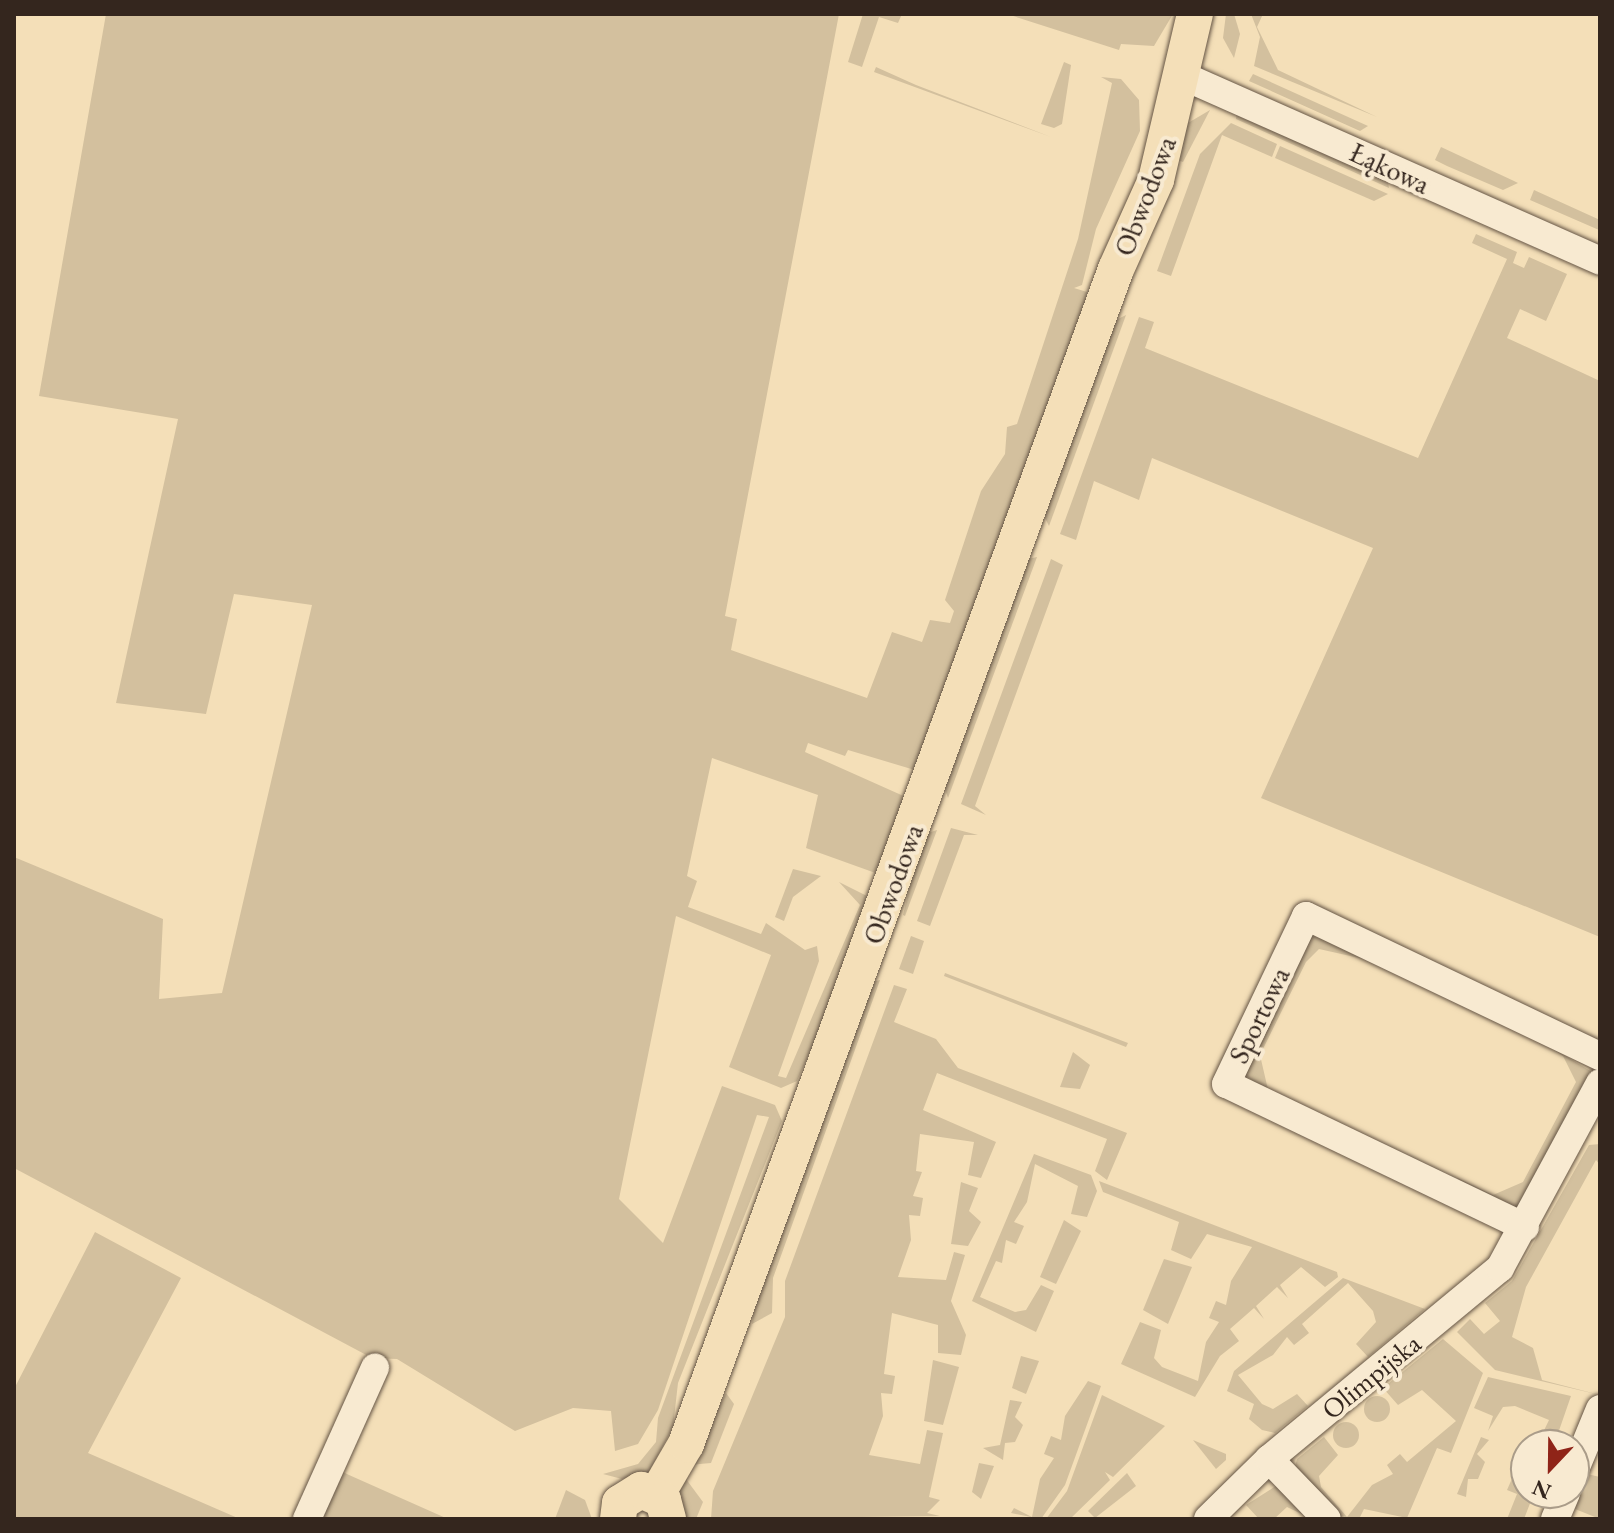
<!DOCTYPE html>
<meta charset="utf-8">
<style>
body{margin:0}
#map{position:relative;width:1614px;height:1533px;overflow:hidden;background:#f4dfb8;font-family:"EB Garamond",serif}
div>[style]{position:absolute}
.green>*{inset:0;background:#d3c09e}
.round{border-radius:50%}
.roads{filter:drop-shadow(0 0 2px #645444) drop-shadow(0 0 2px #645444)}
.minor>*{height:28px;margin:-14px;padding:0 14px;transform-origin:14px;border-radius:14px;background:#f8ead1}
.major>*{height:36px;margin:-18px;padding:0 18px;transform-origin:18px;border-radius:18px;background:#f4dfb8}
span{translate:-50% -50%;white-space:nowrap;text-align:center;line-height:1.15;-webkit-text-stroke:8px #f8ead1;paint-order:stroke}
.street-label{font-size:28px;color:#34261e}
.frame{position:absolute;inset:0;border:16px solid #34261e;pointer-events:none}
.north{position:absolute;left:1510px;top:1429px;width:80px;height:80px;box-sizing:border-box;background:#f8ead1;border:2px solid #aa9c89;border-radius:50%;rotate:202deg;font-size:22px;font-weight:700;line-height:32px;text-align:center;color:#34261e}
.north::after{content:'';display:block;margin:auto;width:28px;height:36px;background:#8f2418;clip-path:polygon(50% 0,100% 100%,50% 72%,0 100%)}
</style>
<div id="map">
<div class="green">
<i style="clip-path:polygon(106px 14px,839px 14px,725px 616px,737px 619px,731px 650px,867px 698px,892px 632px,922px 642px,930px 620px,950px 623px,954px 611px,945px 600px,981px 491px,1005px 454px,1007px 427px,1017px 424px,1078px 239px,1112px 83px,1101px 77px,1121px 79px,1139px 100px,1140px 131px,1096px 229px,1082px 285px,1074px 288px,1087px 292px,1087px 324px,918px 771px,848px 750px,845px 756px,808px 743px,805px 752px,908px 798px,881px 875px,806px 848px,818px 795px,712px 758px,687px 876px,697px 881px,688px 907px,761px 934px,766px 923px,805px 950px,817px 946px,819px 961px,778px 1076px,786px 1078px,860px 905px,839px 882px,871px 898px,864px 931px,797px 1081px,781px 1088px,729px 1067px,771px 955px,676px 916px,619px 1199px,663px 1243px,722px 1086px,775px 1105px,782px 1121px,678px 1383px,673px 1427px,649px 1472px,622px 1479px,603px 1474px,638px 1464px,656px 1442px,658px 1418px,769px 1117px,757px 1115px,658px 1410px,638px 1444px,615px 1451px,611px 1411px,573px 1408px,515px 1431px,397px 1359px,372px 1358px,14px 1168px,14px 857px,163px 919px,159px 999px,222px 993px,312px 605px,234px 594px,206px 714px,116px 703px,178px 419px,39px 396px)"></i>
<i style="clip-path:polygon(863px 14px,902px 14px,898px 23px,879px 17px,862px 67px,848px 62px)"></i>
<i style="clip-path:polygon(1007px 14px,1173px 14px,1154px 46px,1121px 44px,1119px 50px)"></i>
<i style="clip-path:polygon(1226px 14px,1234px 14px,1240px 34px,1234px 58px,1223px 38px)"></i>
<i style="clip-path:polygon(1251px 14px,1263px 14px,1257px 27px,1278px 70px,1377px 117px,1254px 66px,1260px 37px)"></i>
<i style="clip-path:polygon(1064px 62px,1071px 65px,1062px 124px,1054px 128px,1041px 124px)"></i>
<i style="clip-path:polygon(876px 67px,916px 85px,1051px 137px,874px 72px)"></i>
<i style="clip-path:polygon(1253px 74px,1368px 126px,1360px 131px,1249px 81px)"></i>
<i style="clip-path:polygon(1210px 110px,1183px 162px,1172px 158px,1188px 123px)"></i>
<i style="clip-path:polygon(1237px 110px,1388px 182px,1389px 188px,1236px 119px)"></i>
<i style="clip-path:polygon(1231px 123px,1277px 144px,1272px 157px,1222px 135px,1171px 276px,1157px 271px,1200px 154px)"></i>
<i style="clip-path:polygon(1280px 146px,1388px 194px,1374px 201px,1275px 158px)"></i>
<i style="clip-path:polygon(1441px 147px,1514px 181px,1518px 183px,1503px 190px,1447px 166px,1435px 160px)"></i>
<i style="clip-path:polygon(1534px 190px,1600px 220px,1600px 242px,1599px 230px,1530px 200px)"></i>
<i style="clip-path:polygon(1476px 234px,1517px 252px,1513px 263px,1524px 268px,1529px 257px,1567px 274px,1546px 321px,1520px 309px,1507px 338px,1600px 381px,1600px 937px,1261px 798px,1373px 548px,1152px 458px,1139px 500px,1094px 481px,1076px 540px,1060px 534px,1139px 317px,1154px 322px,1145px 348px,1418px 458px,1507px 259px,1472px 243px)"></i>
<i style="clip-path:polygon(1126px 315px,1049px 526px,1043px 514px,1114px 321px)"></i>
<i style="clip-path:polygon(1037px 557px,948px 798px,944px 786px,1028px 559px)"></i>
<i style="clip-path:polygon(1051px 559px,1063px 565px,975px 806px,986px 815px,961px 804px)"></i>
<i style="clip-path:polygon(951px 828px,978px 835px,964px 835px,930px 926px,917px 921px)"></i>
<i style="clip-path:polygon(937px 830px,905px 916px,903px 915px,922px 835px)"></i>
<i style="clip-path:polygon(793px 869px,821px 876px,793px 897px,784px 921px,775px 917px)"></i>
<i style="clip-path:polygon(911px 936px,924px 941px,913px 974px,899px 969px)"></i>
<i style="clip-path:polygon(1318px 936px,1377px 962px,1319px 949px,1306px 962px,1260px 1055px,1269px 1094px,1244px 1074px,1310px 938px)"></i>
<i style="clip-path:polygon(945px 973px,1128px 1043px,1126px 1047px,944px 976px)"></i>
<i style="clip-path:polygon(880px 980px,773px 1278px,772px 1313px,752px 1324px,756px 1285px,872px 982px)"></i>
<i style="clip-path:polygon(894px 985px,907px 989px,894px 1022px,936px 1039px,958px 1068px,1127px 1133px,1107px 1180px,1095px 1171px,1107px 1139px,937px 1073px,923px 1110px,996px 1142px,981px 1178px,968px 1175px,974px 1142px,920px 1134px,916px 1171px,922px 1172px,913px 1196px,923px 1198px,920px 1216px,909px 1215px,911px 1240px,898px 1277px,946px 1280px,954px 1252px,965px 1255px,951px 1301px,966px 1335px,961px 1355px,938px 1353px,938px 1325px,892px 1313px,884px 1374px,895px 1376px,892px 1394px,881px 1393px,883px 1416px,869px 1455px,920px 1464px,927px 1430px,943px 1433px,929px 1497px,940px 1500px,927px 1513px,940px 1516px,711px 1519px,713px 1491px,785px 1317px,785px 1281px)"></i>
<i style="clip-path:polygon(1544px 1043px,1592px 1072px,1519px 1210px,1455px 1183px,1458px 1178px,1493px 1195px,1523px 1182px,1576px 1082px,1563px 1056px)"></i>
<i style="clip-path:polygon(1073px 1052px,1090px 1065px,1080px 1089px,1060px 1087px)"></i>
<i style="clip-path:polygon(1600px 1144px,1600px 1165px,1596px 1160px,1526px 1287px,1512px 1337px,1533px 1348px,1542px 1380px,1600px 1395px,1495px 1370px,1457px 1332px,1470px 1319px,1484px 1334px,1500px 1321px,1485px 1303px,1512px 1281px,1589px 1145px)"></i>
<i style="clip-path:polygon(1034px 1154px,1091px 1175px,1097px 1191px,1087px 1217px,1071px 1214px,1078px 1186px,1035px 1164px,1027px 1202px,1014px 1222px,1024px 1226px,1016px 1244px,1006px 1240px,1002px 1263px,996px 1261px,980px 1297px,1015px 1312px,1026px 1310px,1041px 1285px,1054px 1291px,1036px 1332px,972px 1301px)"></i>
<i style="clip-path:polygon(1099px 1181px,1337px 1272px,1338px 1277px,1325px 1287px,1301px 1267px,1280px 1285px,1288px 1298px,1277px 1287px,1256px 1306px,1264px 1319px,1254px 1308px,1230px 1329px,1239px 1341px,1220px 1356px,1195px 1397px,1121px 1364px,1140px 1322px,1161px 1330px,1154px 1358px,1162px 1367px,1198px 1381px,1206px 1342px,1219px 1322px,1209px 1318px,1216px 1301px,1226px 1305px,1231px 1281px,1252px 1247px,1207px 1234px,1191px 1259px,1171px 1250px,1179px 1222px,1103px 1192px)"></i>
<i style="clip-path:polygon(961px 1182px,978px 1188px,969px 1211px,981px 1222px,968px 1246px,951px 1244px)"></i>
<i style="clip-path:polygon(1064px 1220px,1081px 1231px,1056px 1284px,1040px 1277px)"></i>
<i style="clip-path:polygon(95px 1232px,181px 1278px,88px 1453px,240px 1519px,14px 1519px,14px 1389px)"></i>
<i style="clip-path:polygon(1164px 1259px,1192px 1267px,1168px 1324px,1143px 1310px)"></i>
<i style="clip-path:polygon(1343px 1278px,1425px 1309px,1368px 1357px,1356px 1344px,1376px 1322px,1373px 1311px,1348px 1283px,1302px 1324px,1309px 1333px,1294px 1345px,1287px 1337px,1273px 1355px,1238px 1375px,1262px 1404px,1273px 1409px,1297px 1394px,1308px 1406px,1275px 1433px,1262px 1430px,1249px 1419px,1254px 1404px,1227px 1391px,1234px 1371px)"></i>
<i style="clip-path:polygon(1443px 1339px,1483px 1373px,1451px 1453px,1437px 1448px,1407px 1518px,1364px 1509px,1359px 1519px,1340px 1516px,1294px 1470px,1297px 1459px,1324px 1437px,1338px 1455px,1319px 1476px,1321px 1487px,1347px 1517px,1372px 1485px,1393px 1474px,1387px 1465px,1400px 1454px,1407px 1462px,1456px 1421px,1422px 1390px,1398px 1405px,1383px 1388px)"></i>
<i style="clip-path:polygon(1021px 1356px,1039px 1361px,1026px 1394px,1012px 1388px)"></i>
<i style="clip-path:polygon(933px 1360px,959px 1367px,943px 1425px,924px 1421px)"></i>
<i style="clip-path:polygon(1488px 1377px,1571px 1396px,1554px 1445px,1537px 1445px,1549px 1420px,1515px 1406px,1503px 1407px,1488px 1431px,1493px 1416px,1474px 1408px)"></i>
<i style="clip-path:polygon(1088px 1381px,1101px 1386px,1065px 1485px,1041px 1519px,1011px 1513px,1014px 1508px,1032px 1517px,1040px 1479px,1054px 1458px,1044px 1454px,1051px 1436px,1061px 1440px,1065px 1416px)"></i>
<i style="clip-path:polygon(726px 1393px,734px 1404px,711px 1463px,689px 1465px)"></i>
<i style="clip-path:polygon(1102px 1395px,1165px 1426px,1113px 1477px,1105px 1472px,1110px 1480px,1070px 1519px,1046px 1519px,1067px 1491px)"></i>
<i class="round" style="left:1364px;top:1396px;width:26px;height:26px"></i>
<i style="clip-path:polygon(1010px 1400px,1022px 1402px,1015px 1417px,1023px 1425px,1015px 1442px,1005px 1443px,1003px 1460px,983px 1448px,1000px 1445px)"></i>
<i class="round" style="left:1333px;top:1422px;width:26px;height:26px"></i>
<i style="clip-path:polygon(1481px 1437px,1489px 1440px,1477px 1454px,1485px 1462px,1478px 1479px,1468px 1479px,1466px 1497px,1457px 1494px)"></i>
<i style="clip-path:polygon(1193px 1440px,1226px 1454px,1226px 1460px,1216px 1469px)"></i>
<i style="clip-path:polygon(979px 1463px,994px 1466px,981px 1499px,972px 1492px)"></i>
<i style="clip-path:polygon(337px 1469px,349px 1475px,448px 1519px,314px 1519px)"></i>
<i style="clip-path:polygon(1526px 1472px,1526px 1493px,1534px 1493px,1524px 1519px,1507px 1519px,1517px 1494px,1507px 1490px,1514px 1474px)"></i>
<i style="clip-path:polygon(1127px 1473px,1136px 1486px,1095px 1518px,1088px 1511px)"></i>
<i style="clip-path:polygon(1587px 1474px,1600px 1477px,1600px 1519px,1575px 1509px)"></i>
<i style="clip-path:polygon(683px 1475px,703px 1502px,696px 1519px,682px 1519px,675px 1506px)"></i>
<i style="clip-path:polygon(1279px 1484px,1312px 1519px,1287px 1507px,1274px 1519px,1259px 1519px,1246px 1505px)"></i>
<i style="clip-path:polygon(566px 1490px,585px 1500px,592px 1519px,555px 1519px)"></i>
</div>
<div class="roads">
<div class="minor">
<i style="left:1181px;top:75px;width:458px;rotate:23.9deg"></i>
<i style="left:1525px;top:1227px;width:331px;rotate:-154.4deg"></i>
<i style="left:1226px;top:1084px;width:186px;rotate:-64.5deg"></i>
<i style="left:1306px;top:916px;width:326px;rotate:25.5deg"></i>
<i style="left:1269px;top:1459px;width:83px;rotate:46deg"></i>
<i style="left:1574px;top:1472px;width:68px;rotate:-67.6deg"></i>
<i style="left:307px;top:1519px;width:166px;rotate:-65.8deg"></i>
<i style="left:1208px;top:1519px;width:86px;rotate:-44.5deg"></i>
<i style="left:1269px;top:1459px;width:300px;rotate:-39.6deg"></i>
<i style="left:1500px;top:1268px;width:210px;rotate:-61.6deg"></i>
<i style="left:1555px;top:1519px;width:28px;rotate:-67deg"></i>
</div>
<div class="major">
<i style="left:657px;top:1494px;width:58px;rotate:-59.9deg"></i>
<i style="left:686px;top:1444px;width:1251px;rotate:-69.9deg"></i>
<i style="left:1116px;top:269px;width:98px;rotate:-65.8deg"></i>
<i style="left:1156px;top:180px;width:171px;rotate:-76.8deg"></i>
<i style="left:618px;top:1519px;width:16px;rotate:-83deg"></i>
<i style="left:620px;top:1503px;width:25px;rotate:-32deg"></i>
<i style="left:641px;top:1490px;width:24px;rotate:24deg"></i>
<i style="left:663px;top:1500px;width:20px;rotate:75deg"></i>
</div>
</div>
<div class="street-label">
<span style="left:1390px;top:168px;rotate:25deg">Łąkowa</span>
<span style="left:1145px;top:196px;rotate:-69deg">Obwodowa</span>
<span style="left:893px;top:884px;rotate:-70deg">Obwodowa</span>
<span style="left:1259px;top:1015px;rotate:-64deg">Sportowa</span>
<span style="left:1371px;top:1376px;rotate:-39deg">Olimpijska</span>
</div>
<div class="frame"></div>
<div class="north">N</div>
</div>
